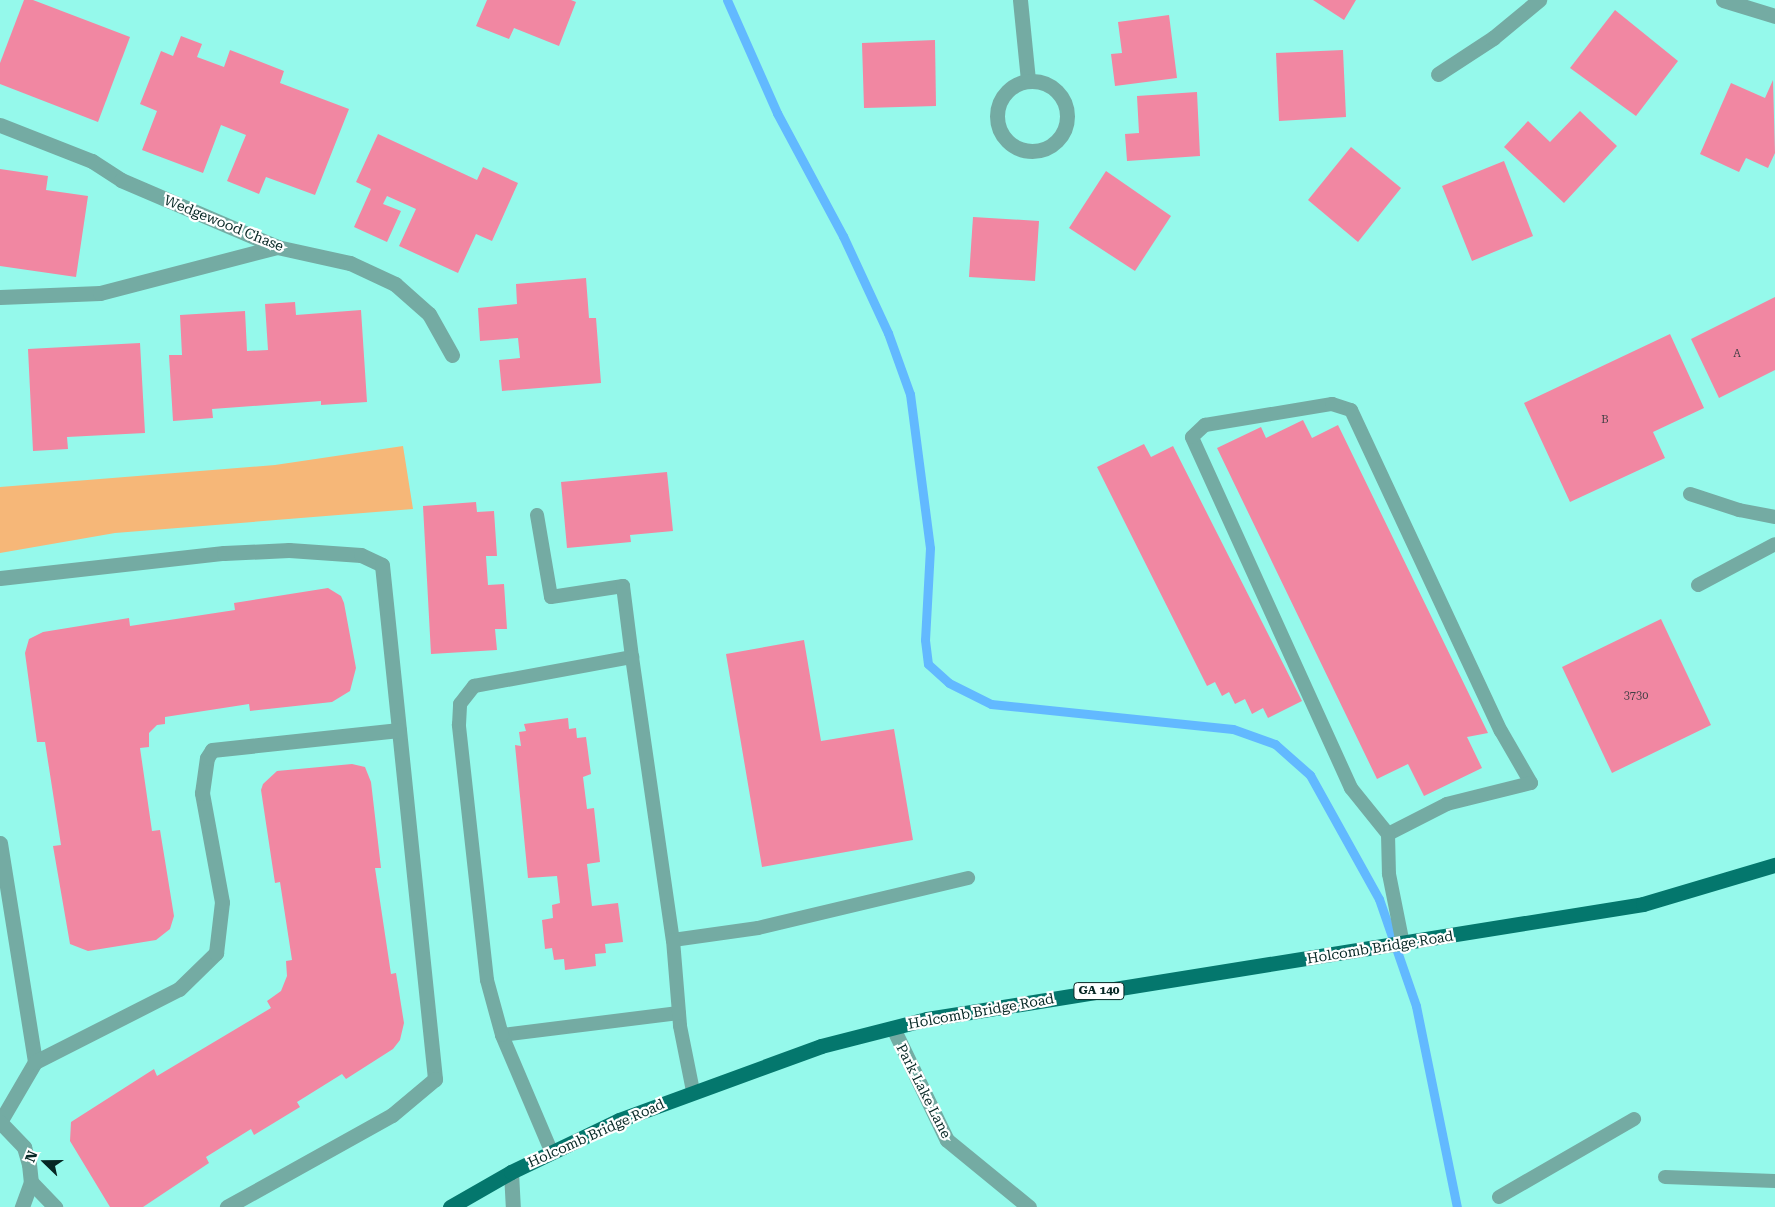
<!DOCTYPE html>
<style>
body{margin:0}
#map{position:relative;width:1775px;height:1207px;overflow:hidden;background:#95f9eb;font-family:"Roboto Serif",serif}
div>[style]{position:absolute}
.green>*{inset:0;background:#f6b778}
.stream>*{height:9px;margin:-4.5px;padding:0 4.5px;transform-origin:4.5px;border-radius:4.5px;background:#62b9ff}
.building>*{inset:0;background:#f187a2}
.lane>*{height:14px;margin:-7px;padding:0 7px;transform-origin:7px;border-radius:7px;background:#74aba3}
.street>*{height:15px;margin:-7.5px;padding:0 7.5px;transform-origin:7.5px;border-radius:7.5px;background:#74aba3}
.street>.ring{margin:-7.5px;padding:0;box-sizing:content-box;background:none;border:15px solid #74aba3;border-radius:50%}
.primary>*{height:15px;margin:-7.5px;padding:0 7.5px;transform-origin:7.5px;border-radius:7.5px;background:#04776d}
span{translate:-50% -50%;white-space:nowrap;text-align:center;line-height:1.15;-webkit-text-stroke:4.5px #fff;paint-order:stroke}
.number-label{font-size:11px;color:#413f44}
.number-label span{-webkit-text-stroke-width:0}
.shield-label span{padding:1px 4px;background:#fff;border:1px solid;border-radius:4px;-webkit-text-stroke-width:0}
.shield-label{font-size:12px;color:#062724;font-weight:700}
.street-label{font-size:14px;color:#062724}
.north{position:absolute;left:20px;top:1137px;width:50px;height:50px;-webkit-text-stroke:4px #fff;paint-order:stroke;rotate:292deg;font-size:14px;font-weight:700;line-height:20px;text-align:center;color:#062724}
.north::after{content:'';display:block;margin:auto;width:18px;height:22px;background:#062724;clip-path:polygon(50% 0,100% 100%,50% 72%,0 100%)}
</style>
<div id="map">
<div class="green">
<i style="clip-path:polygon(403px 446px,413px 509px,115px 533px,0 553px,0 487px,275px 465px)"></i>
</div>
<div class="stream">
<i style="left:727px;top:0;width:124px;rotate:66.1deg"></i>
<i style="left:777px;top:113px;width:140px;rotate:61.8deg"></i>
<i style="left:843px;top:236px;width:107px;rotate:65.1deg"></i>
<i style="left:888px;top:333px;width:65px;rotate:70.2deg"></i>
<i style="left:910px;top:394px;width:155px;rotate:82.6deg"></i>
<i style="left:930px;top:548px;width:92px;rotate:93.1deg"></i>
<i style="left:925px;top:640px;width:24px;rotate:83deg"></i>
<i style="left:928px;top:664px;width:28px;rotate:42deg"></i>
<i style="left:949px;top:683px;width:47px;rotate:26.6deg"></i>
<i style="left:991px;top:704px;width:243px;rotate:5.9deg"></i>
<i style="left:1233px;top:729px;width:45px;rotate:19.7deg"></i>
<i style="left:1275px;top:744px;width:47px;rotate:41.5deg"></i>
<i style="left:1310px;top:775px;width:142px;rotate:60.9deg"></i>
<i style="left:1379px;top:899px;width:113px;rotate:70.9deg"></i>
<i style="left:1416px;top:1006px;width:205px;rotate:78.5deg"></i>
</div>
<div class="building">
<i style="clip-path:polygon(24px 0,33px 0,130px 37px,98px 122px,0 84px,0 63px)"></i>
<i style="clip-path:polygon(487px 0,571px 0,576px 2px,559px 46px,514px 28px,509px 39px,476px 26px)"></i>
<i style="clip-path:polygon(1313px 0,1356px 0,1344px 20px)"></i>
<i style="clip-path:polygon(1615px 10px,1678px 61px,1636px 116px,1570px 68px)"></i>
<i style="clip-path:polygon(1169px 15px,1177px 78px,1115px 86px,1111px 54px,1122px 53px,1118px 22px)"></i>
<i style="clip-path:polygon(181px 36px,202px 44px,197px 57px,224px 67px,230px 50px,284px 71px,280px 83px,349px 109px,315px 195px,266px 177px,259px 194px,227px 181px,246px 135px,221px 125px,203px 173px,142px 150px,157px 111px,140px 104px,161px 51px,173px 56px)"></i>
<i style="clip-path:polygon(935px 40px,936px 106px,864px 108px,862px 43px)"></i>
<i style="clip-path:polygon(1343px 50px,1346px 117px,1279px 121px,1276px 53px)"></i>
<i style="clip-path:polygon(1773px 80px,1775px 153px,1768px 168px,1746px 158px,1739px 172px,1700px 154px,1731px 83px,1765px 98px)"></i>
<i style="clip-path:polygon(1197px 92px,1200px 156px,1127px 161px,1125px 134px,1139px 133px,1137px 96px)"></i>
<i style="clip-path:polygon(1580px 111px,1617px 146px,1564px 203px,1504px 147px,1528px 121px,1550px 142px)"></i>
<i style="clip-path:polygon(378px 134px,477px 180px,483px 167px,518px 183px,492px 241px,476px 234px,458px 273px,399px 246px,416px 209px,387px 196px,383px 204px,401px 211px,387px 242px,354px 227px,371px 189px,356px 182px)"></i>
<i style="clip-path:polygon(1351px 147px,1401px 188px,1358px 242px,1308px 200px)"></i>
<i style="clip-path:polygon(1504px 161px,1533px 236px,1472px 261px,1442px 186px)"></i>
<i style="clip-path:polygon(0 169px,48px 176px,46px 190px,88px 196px,76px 277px,0 266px)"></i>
<i style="clip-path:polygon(1106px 171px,1171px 216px,1135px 271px,1069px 228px)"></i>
<i style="clip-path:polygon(973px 217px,1039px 221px,1035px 281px,969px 277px)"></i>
<i style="clip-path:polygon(586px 278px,589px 318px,596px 318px,601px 383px,502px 391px,499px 360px,520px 358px,518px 338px,480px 341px,478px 308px,517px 304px,516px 284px)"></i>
<i style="clip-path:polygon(1775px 297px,1775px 370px,1719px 398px,1691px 339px)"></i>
<i style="clip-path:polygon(295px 302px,296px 315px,361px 310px,367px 402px,321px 405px,321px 401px,212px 409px,213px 418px,173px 421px,169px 355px,182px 355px,180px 315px,245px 311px,247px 351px,268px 350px,265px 304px)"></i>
<i style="clip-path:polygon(1670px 334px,1704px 408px,1653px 432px,1665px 458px,1570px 502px,1524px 403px)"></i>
<i style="clip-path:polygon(140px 343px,145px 433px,67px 437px,68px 449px,33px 451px,28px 349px)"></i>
<i style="clip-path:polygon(1303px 420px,1312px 438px,1338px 425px,1488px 733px,1467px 737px,1482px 768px,1424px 796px,1408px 764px,1377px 779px,1217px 448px,1261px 427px,1266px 438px)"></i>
<i style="clip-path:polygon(1144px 444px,1151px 457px,1173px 446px,1302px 701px,1268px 718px,1263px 708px,1252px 714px,1245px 699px,1235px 704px,1229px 692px,1222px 696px,1215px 682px,1207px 686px,1097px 467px)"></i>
<i style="clip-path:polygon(667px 472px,673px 531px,630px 535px,631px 542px,567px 548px,561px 482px)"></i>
<i style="clip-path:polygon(476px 502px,477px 512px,494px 511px,497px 556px,486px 556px,488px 585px,504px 584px,507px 629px,495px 629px,497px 650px,431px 654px,423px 506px)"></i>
<i style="clip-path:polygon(328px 588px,341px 596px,344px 603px,356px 668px,350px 691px,332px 702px,250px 711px,249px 704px,165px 717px,165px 724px,157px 725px,149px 733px,149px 747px,140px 748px,152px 831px,160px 830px,174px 916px,170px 929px,156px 940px,88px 951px,70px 944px,53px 846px,61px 845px,45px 742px,37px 742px,25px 653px,29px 639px,43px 632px,129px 618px,130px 626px,235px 610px,234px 603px)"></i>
<i style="clip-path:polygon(1661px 619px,1711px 725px,1612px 773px,1562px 667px)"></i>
<i style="clip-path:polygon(804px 640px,821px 741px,894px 729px,913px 840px,762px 867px,726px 654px)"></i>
<i style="clip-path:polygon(568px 718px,569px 729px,576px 728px,577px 738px,586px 737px,591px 774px,583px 777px,587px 809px,594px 808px,600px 862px,587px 864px,592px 906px,618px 903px,623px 942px,605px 944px,606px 953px,595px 954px,596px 966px,565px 970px,564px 959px,554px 960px,552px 948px,545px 949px,542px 920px,553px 918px,552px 905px,560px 903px,557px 876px,528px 878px,515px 745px,521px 746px,519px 732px,526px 731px,524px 724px)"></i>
<i style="clip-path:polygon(352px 764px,365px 767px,371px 782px,381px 868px,375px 868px,391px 974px,396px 973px,404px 1023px,400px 1040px,393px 1049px,346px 1079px,342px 1074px,297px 1102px,300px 1107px,254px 1135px,251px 1129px,206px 1157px,209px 1163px,143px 1207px,110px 1207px,70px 1141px,71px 1122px,154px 1069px,157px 1076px,271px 1008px,267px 1001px,281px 991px,287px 976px,286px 961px,292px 960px,280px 882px,275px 883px,261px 790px,263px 784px,277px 771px)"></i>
</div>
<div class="lane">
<i style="left:1690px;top:494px;width:52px;rotate:18.1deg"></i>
<i style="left:1739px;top:510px;width:37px;rotate:11deg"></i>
<i style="left:537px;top:515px;width:83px;rotate:80.3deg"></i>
<i style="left:551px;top:597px;width:73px;rotate:-8.7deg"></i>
<i style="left:623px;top:586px;width:72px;rotate:82.8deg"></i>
<i style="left:1698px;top:585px;width:87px;rotate:-28deg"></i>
<i style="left:1388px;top:834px;width:59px;rotate:-128.8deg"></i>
<i style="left:1351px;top:788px;width:385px;rotate:-114.4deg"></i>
<i style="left:1192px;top:437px;width:18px;rotate:-43deg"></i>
<i style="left:1205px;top:425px;width:129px;rotate:-9.4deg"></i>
<i style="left:1332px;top:404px;width:20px;rotate:18deg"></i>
<i style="left:1351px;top:410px;width:354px;rotate:65deg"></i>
<i style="left:1501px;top:731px;width:60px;rotate:60deg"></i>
<i style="left:1531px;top:783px;width:87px;rotate:166deg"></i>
<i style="left:1447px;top:804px;width:66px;rotate:153deg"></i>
<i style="left:1388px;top:834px;width:40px;rotate:88.6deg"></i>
<i style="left:1389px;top:874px;width:71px;rotate:78.7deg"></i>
<i style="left:673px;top:940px;width:86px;rotate:-8deg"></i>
<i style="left:758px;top:928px;width:216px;rotate:-13.4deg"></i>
<i style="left:502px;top:1035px;width:178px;rotate:-7.1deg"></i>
<i style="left:552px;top:1153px;width:128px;rotate:-113deg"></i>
<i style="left:502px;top:1035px;width:57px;rotate:-105.3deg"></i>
<i style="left:487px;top:980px;width:257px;rotate:-96.3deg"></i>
<i style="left:459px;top:725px;width:21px;rotate:-87deg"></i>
<i style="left:460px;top:704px;width:23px;rotate:-52deg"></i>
<i style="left:474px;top:686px;width:161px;rotate:-10.4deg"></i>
<i style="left:632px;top:657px;width:286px;rotate:81.8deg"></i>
<i style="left:673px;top:940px;width:86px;rotate:85.3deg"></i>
<i style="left:680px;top:1026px;width:66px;rotate:78.7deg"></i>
<i style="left:1665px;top:1177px;width:110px;rotate:2.1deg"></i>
<i style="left:1499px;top:1197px;width:156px;rotate:-30deg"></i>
</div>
<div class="street">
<i style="left:1020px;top:0;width:80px;rotate:84.3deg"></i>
<i style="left:1723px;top:0;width:54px;rotate:17.1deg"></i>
<i style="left:1438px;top:74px;width:66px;rotate:-33.2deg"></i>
<i style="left:1493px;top:38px;width:60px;rotate:-39.6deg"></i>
<i class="ring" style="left:997px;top:81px;width:55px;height:55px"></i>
<i style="left:0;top:125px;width:99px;rotate:21.4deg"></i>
<i style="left:92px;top:161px;width:35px;rotate:33deg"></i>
<i style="left:121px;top:180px;width:170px;rotate:23.2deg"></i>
<i style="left:277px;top:247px;width:75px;rotate:12.4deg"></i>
<i style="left:350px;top:263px;width:50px;rotate:25deg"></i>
<i style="left:395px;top:284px;width:45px;rotate:41.4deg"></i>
<i style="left:429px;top:314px;width:47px;rotate:60.7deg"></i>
<i style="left:0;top:297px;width:100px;rotate:-2.3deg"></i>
<i style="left:100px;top:293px;width:183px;rotate:-14.6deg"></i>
<i style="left:0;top:578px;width:225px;rotate:-6.4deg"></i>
<i style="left:224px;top:553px;width:65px;rotate:-2.6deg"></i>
<i style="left:289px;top:550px;width:72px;rotate:4deg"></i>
<i style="left:361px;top:555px;width:23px;rotate:25deg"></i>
<i style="left:382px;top:565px;width:517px;rotate:84.11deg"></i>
<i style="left:435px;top:1079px;width:56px;rotate:140.1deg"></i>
<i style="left:392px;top:1115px;width:189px;rotate:150.9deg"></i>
<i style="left:0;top:843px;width:222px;rotate:80.9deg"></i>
<i style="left:35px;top:1062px;width:69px;rotate:120.3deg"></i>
<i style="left:893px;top:1028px;width:124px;rotate:64.3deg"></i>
<i style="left:947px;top:1140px;width:106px;rotate:39.3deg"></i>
<i style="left:35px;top:1062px;width:161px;rotate:-26.9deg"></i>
<i style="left:179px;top:989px;width:52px;rotate:-44.2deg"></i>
<i style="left:216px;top:953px;width:51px;rotate:-83.3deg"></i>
<i style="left:222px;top:902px;width:111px;rotate:-100.4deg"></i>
<i style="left:202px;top:793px;width:35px;rotate:-82deg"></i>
<i style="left:207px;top:758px;width:9px;rotate:-58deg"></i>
<i style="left:212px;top:750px;width:188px;rotate:-6.1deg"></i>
<i style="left:0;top:1122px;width:35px;rotate:46deg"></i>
<i style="left:24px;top:1147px;width:18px;rotate:74deg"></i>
<i style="left:29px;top:1164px;width:18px;rotate:84deg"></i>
<i style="left:31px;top:1182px;width:27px;rotate:110deg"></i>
<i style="left:511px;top:1172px;width:35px;rotate:87deg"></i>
<i style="left:31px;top:1182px;width:35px;rotate:46deg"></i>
</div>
<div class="primary">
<i style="left:450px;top:1207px;width:70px;rotate:-29.8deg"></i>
<i style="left:511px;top:1172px;width:120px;rotate:-25.7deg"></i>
<i style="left:619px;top:1120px;width:215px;rotate:-20.1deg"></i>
<i style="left:821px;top:1046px;width:109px;rotate:-14.3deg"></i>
<i style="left:927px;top:1019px;width:725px;rotate:-9.12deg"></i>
<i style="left:1643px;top:904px;width:138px;rotate:-16.5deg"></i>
</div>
<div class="number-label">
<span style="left:1737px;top:354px">A</span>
<span style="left:1605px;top:420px">B</span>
<span style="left:1636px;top:696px">3730</span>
</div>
<div class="shield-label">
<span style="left:1099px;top:991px">GA 140</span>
</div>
<div class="street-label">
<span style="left:224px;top:223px;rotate:22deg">Wedgewood Chase</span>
<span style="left:1380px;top:947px;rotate:-9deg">Holcomb Bridge Road</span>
<span style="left:981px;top:1011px;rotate:-10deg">Holcomb Bridge Road</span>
<span style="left:924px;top:1091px;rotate:63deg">Park Lake Lane</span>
<span style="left:596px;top:1133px;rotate:-24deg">Holcomb Bridge Road</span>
</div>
<div class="north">N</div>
</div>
